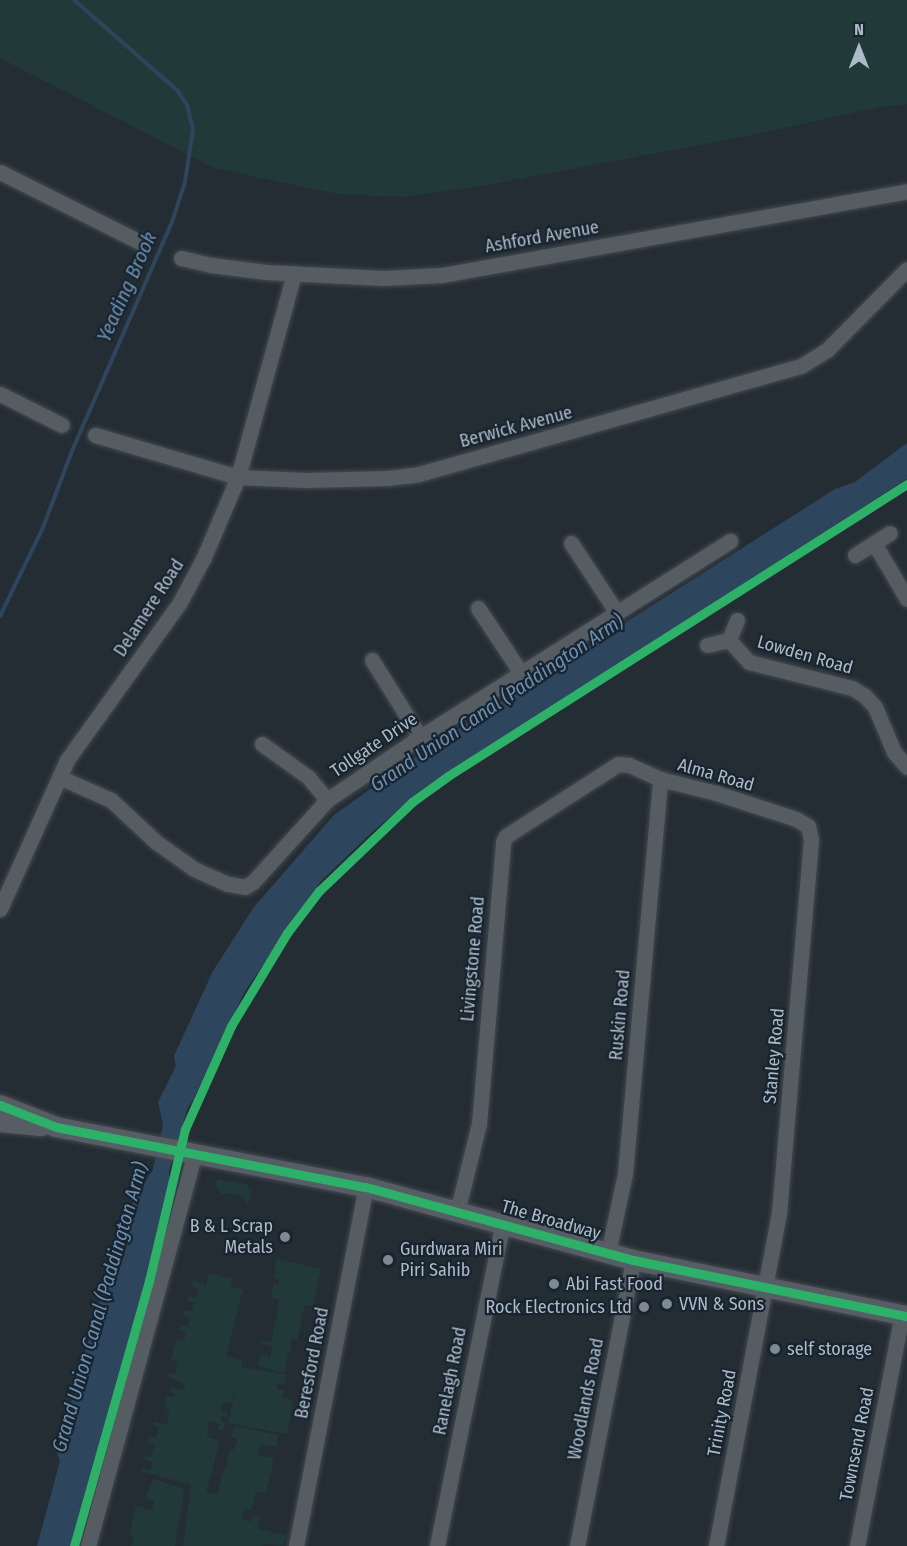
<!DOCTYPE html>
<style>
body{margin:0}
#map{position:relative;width:907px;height:1546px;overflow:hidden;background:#252d34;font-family:"Fira Sans Condensed",sans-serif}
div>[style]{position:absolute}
.green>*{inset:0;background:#22393a}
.water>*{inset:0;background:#2e465d}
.stream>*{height:4px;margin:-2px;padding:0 2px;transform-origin:2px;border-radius:2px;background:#2e465d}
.roads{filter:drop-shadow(0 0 2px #43494e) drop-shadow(0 0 2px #43494e)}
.minor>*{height:15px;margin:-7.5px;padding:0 7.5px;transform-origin:7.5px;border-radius:7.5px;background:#555c62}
.major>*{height:20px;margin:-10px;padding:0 10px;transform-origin:10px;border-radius:10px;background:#575d65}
.cycleway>*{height:9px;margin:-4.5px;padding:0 4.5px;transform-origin:4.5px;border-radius:4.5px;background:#2db169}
.dots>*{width:16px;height:16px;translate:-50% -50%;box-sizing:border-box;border:3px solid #18242f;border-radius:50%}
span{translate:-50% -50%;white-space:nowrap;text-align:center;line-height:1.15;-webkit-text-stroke:4.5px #18242f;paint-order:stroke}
.street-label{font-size:18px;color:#adbac7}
.poi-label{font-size:18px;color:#adbac7}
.right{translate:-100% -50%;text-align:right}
.left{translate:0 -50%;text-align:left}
.water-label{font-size:20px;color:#6b8ead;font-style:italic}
.north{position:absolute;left:829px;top:18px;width:60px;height:60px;-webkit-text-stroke:4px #18242f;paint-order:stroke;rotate:0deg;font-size:16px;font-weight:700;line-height:24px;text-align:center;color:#adbac7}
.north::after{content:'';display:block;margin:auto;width:21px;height:27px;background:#adbac7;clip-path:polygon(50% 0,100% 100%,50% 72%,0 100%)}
</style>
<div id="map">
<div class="green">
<i style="clip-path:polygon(0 0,907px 0,907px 104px,879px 107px,747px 136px,476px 187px,401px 197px,338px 194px,214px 168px,0 58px)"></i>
<i style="clip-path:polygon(217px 1179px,248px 1185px,248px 1188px,251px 1189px,249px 1203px,246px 1204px,244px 1197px,226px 1193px,222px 1195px,216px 1186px)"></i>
<i style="clip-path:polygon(277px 1259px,321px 1269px,313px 1306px,305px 1305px,297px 1340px,291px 1339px,291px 1353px,288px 1353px,284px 1373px,258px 1366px,260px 1355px,270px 1357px,273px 1346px,260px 1343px,261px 1340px,271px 1342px,278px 1310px,279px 1300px,271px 1298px,273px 1284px,278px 1285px,279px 1280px,274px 1278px)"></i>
<i style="clip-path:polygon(209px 1273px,232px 1279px,230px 1286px,243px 1290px,226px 1356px,242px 1361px,241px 1367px,286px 1375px,285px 1384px,278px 1383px,277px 1389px,284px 1390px,282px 1398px,293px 1400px,287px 1434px,228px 1423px,238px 1377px,231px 1403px,224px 1402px,221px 1411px,228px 1414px,227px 1417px,222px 1416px,220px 1420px,225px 1422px,223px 1431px,218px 1430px,219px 1424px,208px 1421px,207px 1426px,209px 1427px,207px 1437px,220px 1441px,206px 1492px,217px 1495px,230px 1449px,234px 1450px,237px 1439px,231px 1437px,234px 1426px,278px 1435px,276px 1447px,260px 1444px,258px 1455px,274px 1458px,272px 1469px,266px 1493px,256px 1491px,252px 1510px,245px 1509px,242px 1519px,251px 1522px,252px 1516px,260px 1517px,258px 1529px,286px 1535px,284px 1546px,264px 1543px,263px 1546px,183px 1546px,191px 1485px,141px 1471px,141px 1468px,150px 1470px,153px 1462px,144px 1459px,145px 1455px,151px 1457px,155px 1445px,148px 1443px,149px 1440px,150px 1436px,156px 1438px,159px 1428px,153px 1426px,154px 1422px,167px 1425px,169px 1416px,163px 1414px,168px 1414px,170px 1410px,165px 1408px,166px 1396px,174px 1397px,175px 1394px,170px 1392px,171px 1387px,184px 1390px,185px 1384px,168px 1376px,169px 1372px,175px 1374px,178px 1362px,171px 1360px,177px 1339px,184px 1341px,186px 1332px,179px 1330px,181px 1325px,188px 1327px,190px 1318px,183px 1315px,185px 1310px,192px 1312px,194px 1303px,187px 1301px,188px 1296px,196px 1298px,198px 1289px,191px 1286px,193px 1281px,206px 1285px)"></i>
<i style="clip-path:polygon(153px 1479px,182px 1488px,184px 1492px,175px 1546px,131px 1546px,134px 1536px,129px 1534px,136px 1506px,152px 1510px,154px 1501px,145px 1498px)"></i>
</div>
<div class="water">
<i style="clip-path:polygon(907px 443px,907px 479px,421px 790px,370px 834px,321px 881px,245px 991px,192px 1102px,188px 1107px,169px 1172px,169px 1186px,141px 1301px,71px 1546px,37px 1546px,60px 1461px,57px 1452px,122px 1222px,153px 1169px,163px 1125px,158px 1102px,176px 1066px,174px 1056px,213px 971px,254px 907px,334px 815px,419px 754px,835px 489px,855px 482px)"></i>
</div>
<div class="stream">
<i style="left:0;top:616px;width:96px;rotate:-64deg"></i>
<i style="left:42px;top:530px;width:85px;rotate:-69.2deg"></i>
<i style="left:72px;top:451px;width:250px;rotate:-66.4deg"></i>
<i style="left:172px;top:222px;width:42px;rotate:-72deg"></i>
<i style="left:185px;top:182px;width:54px;rotate:-81.4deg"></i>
<i style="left:193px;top:129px;width:25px;rotate:-104deg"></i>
<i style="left:187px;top:105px;width:17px;rotate:-123deg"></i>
<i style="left:178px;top:91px;width:138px;rotate:-138.8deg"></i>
</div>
<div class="roads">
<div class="minor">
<i style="left:0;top:172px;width:159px;rotate:26.6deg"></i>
<i style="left:181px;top:258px;width:31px;rotate:13deg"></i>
<i style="left:211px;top:265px;width:55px;rotate:7.3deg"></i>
<i style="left:266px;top:272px;width:117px;rotate:2.9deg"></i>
<i style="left:383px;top:278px;width:59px;rotate:-2.9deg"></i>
<i style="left:442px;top:275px;width:473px;rotate:-10.2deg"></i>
<i style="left:0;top:394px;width:69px;rotate:26.6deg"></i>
<i style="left:95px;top:435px;width:149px;rotate:16.4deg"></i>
<i style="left:238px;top:477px;width:67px;rotate:2.6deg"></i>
<i style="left:305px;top:480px;width:83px;rotate:-1.4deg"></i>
<i style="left:388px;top:478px;width:31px;rotate:-7deg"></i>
<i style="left:419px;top:474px;width:397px;rotate:-15.8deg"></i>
<i style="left:801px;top:366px;width:32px;rotate:-32deg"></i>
<i style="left:828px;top:349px;width:112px;rotate:-45.4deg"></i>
<i style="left:571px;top:543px;width:84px;rotate:56.7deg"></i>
<i style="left:874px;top:543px;width:65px;rotate:59.5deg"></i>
<i style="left:855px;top:555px;width:41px;rotate:-32.2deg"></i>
<i style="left:478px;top:608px;width:78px;rotate:56.5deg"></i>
<i style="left:737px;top:620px;width:22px;rotate:112deg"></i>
<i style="left:729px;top:640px;width:30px;rotate:48deg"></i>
<i style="left:749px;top:662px;width:106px;rotate:14.2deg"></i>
<i style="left:852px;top:688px;width:15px;rotate:32deg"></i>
<i style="left:865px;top:696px;width:15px;rotate:48deg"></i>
<i style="left:875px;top:707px;width:49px;rotate:67.1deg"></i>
<i style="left:894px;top:752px;width:20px;rotate:49deg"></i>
<i style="left:707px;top:645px;width:23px;rotate:-13deg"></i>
<i style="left:372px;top:660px;width:91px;rotate:58.1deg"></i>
<i style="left:262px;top:744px;width:57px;rotate:35.7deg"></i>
<i style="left:308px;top:777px;width:30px;rotate:50deg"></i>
<i style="left:59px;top:777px;width:57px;rotate:23.9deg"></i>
<i style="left:111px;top:800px;width:62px;rotate:43deg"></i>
<i style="left:156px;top:842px;width:47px;rotate:35.4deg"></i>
<i style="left:194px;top:869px;width:37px;rotate:24deg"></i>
<i style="left:228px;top:884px;width:17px;rotate:10deg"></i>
<i style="left:245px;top:887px;width:9px;rotate:-32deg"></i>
<i style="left:253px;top:882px;width:110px;rotate:-47.9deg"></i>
<i style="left:327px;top:800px;width:112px;rotate:-34.1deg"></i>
<i style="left:420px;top:737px;width:367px;rotate:-32.3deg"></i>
<i style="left:0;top:909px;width:163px;rotate:-65.8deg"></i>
<i style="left:67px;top:760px;width:194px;rotate:-54.4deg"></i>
<i style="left:180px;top:602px;width:51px;rotate:-61.9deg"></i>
<i style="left:204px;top:557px;width:87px;rotate:-67deg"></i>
<i style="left:238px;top:477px;width:211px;rotate:-74.6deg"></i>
<i style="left:457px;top:1212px;width:91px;rotate:-76deg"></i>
<i style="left:479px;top:1124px;width:283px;rotate:-85.1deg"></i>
<i style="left:503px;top:842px;width:7px;rotate:-63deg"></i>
<i style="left:506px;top:836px;width:133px;rotate:-32.7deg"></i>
<i style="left:618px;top:764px;width:11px;rotate:5deg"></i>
<i style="left:629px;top:765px;width:34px;rotate:24deg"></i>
<i style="left:660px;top:779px;width:58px;rotate:14deg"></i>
<i style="left:716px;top:793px;width:84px;rotate:18deg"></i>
<i style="left:796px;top:819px;width:14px;rotate:30deg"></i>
<i style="left:808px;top:826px;width:14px;rotate:78deg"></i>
<i style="left:811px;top:840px;width:374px;rotate:94.9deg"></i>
<i style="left:779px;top:1213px;width:339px;rotate:100.7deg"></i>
<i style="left:608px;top:1253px;width:81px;rotate:-77.9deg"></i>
<i style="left:625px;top:1174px;width:397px;rotate:-84.9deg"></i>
<i style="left:88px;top:1546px;width:404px;rotate:-74.8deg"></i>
<i style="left:296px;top:1546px;width:366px;rotate:-79deg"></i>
<i style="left:437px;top:1546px;width:330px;rotate:-78.5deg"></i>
<i style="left:577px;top:1546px;width:291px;rotate:-78.9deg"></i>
<i style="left:857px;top:1546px;width:235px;rotate:-79deg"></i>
</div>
<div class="major">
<i style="left:0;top:1105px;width:60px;rotate:21.4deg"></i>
<i style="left:56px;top:1127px;width:316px;rotate:11deg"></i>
<i style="left:366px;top:1187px;width:277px;rotate:15.3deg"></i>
<i style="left:633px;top:1260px;width:280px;rotate:11.6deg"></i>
<i style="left:0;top:1122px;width:41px;rotate:5.6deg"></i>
</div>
</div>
<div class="cycleway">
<i style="left:0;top:1105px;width:60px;rotate:21.4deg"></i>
<i style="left:56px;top:1127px;width:316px;rotate:11deg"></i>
<i style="left:366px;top:1187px;width:277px;rotate:15.3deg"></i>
<i style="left:633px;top:1260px;width:280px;rotate:11.6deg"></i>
<i style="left:74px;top:1546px;width:275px;rotate:-74.2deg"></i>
<i style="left:149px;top:1281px;width:156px;rotate:-76.7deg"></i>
<i style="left:185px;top:1129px;width:113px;rotate:-65.9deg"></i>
<i style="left:231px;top:1026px;width:109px;rotate:-58.9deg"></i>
<i style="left:287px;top:933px;width:53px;rotate:-52.7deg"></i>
<i style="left:319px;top:891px;width:129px;rotate:-43.7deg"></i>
<i style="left:412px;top:802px;width:44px;rotate:-35.8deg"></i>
<i style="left:448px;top:776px;width:544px;rotate:-32.46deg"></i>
</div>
<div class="dots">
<i style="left:285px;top:1237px;background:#7d8994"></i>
<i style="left:388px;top:1260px;background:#7d8994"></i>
<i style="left:554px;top:1284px;background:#7d8994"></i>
<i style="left:667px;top:1304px;background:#7d8994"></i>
<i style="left:644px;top:1307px;background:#7d8994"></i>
<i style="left:775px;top:1349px;background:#7d8994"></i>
</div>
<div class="street-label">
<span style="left:542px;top:237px;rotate:-10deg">Ashford Avenue</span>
<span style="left:516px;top:427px;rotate:-15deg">Berwick Avenue</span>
<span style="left:149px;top:608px;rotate:-57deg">Delamere Road</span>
<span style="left:805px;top:655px;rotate:16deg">Lowden Road</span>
<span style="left:374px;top:745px;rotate:-34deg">Tollgate Drive</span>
<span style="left:716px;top:775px;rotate:16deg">Alma Road</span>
<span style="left:473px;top:959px;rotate:-85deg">Livingstone Road</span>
<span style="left:620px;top:1015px;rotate:-85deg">Ruskin Road</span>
<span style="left:774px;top:1056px;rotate:-85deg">Stanley Road</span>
<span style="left:551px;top:1220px;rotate:16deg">The Broadway</span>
<span style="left:312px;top:1363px;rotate:-79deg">Beresford Road</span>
<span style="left:450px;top:1381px;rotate:-79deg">Ranelagh Road</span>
<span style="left:586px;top:1399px;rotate:-79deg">Woodlands Road</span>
<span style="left:722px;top:1413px;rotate:-79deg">Trinity Road</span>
<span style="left:857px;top:1444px;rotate:-79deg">Townsend Road</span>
</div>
<div class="poi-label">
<span class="right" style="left:273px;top:1237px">B &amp; L Scrap<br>Metals</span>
<span class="left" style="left:400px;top:1260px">Gurdwara Miri<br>Piri Sahib</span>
<span class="left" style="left:566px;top:1284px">Abi Fast Food</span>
<span class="left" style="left:679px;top:1304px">VVN &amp; Sons</span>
<span class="right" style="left:632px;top:1307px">Rock Electronics Ltd</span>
<span class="left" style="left:787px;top:1349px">self storage</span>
</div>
<div class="water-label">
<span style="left:127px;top:287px;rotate:-66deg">Yeading Brook</span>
<span style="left:497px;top:703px;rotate:-34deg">Grand Union Canal (Paddington Arm)</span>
<span style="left:100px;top:1307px;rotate:-74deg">Grand Union Canal (Paddington Arm)</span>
</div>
<div class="north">N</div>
</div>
